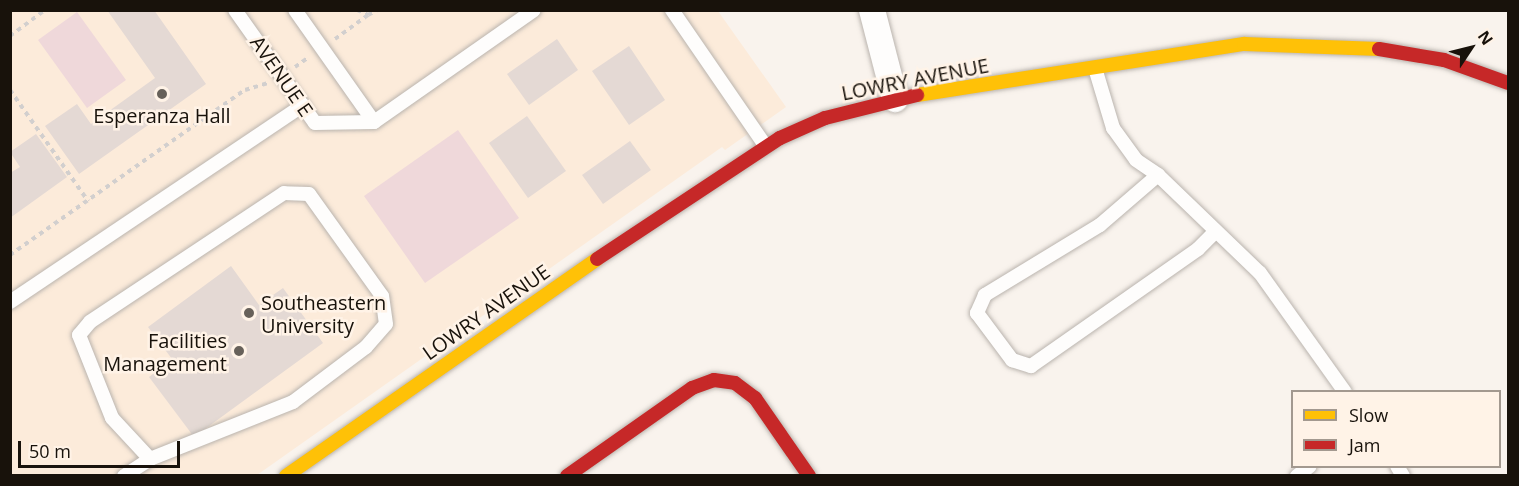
<!DOCTYPE html>
<style>
body{margin:0}
#map{position:relative;width:1519px;height:486px;overflow:hidden;background:#f9f3ed;font-family:"Open Sans",sans-serif}
div>[style]{position:absolute}
.built>*{inset:0;background:#fcebda}
.green>*{inset:0;background:#efd8da}
.building>*{inset:0;background:#e4d9d4}
.path>*{height:4px;margin-top:-2px;transform-origin:0;background:repeating-linear-gradient(90deg,#d2cfce 0 4.5px,transparent 0 9px)}
.roads{filter:drop-shadow(0 0 2px #bab4ae) drop-shadow(0 0 2px #bab4ae)}
.lane>*{height:14px;margin:-7px;padding:0 7px;transform-origin:7px;border-radius:7px;background:#fefdfc}
.street>*{height:26px;margin:-13px;padding:0 13px;transform-origin:13px;border-radius:13px;background:#fefdfc}
.slow>*{height:14px;margin:-7px;padding:0 7px;transform-origin:7px;border-radius:7px;background:#ffc107}
.jam>*{height:14px;margin:-7px;padding:0 7px;transform-origin:7px;border-radius:7px;background:#c62828}
.dots>*{width:16px;height:16px;translate:-50% -50%;box-sizing:border-box;border:3px solid #fff3e7;border-radius:50%}
span{translate:-50% -50%;white-space:nowrap;text-align:center;line-height:1.15;-webkit-text-stroke:5px #fff3e7;paint-order:stroke}
.street-label{font-size:20px;color:#18120b}
.poi-label{font-size:20px;color:#18120b}
.left{translate:0 -50%;text-align:left}
.right{translate:-100% -50%;text-align:right}
.frame{position:absolute;inset:0;border:12px solid #18120b;pointer-events:none}
.legend{position:absolute;left:1291px;top:390px;width:210px;height:78px;box-sizing:border-box;background:#fff3e7;border:2px solid #a3998f;margin:0;padding:8px 10px;list-style:none;font-size:18px;color:#18120b}
.legend li{display:flex;align-items:center;gap:12px;height:30px}
.legend b{width:30px;border:2px solid #a3998f}
.north{position:absolute;left:1441px;top:18px;width:60px;height:60px;-webkit-text-stroke:4px #fff3e7;paint-order:stroke;rotate:55deg;font-size:16px;font-weight:700;line-height:24px;text-align:center;color:#18120b}
.north::after{content:'';display:block;margin:auto;width:21px;height:27px;background:#18120b;clip-path:polygon(50% 0,100% 100%,50% 72%,0 100%)}
.scale{position:absolute;left:18px;top:441px;width:162px;height:27px;box-sizing:border-box;border:3px solid #18120b;border-top:0;padding-left:8px;font-size:18px;line-height:21px;white-space:nowrap;color:#18120b;-webkit-text-stroke:4px #fff3e7;paint-order:stroke}
</style>
<div id="map">
<div class="built">
<i style="clip-path:polygon(10px 11px,718px 11px,786px 107px,725px 150px,722px 147px,257px 475px,11px 475px)"></i>
</div>
<div class="green">
<i style="clip-path:polygon(77px 12px,126px 80px,87px 108px,38px 40px)"></i>
<i style="clip-path:polygon(458px 130px,519px 218px,425px 283px,364px 196px)"></i>
</div>
<div class="building">
<i style="clip-path:polygon(107px 10px,154px 10px,206px 84px,79px 174px,45px 126px,77px 104px,91px 124px,155px 78px)"></i>
<i style="clip-path:polygon(557px 39px,578px 70px,529px 105px,507px 74px)"></i>
<i style="clip-path:polygon(629px 46px,665px 100px,629px 125px,592px 71px)"></i>
<i style="clip-path:polygon(527px 116px,566px 171px,528px 198px,489px 143px)"></i>
<i style="clip-path:polygon(36px 134px,67px 177px,10px 218px,10px 173px,20px 167px,10px 152px)"></i>
<i style="clip-path:polygon(630px 141px,651px 170px,603px 204px,582px 175px)"></i>
<i style="clip-path:polygon(231px 266px,259px 305px,283px 288px,323px 343px,194px 437px,149px 377px,172px 359px,148px 327px)"></i>
</div>
<div class="path">
<i style="left:357px;top:10px;width:12px;rotate:24deg"></i>
<i style="left:368px;top:15px;width:10px;rotate:-29deg"></i>
<i style="left:10px;top:36px;width:44px;rotate:-36.6deg"></i>
<i style="left:335px;top:39px;width:41px;rotate:-36deg"></i>
<i style="left:295px;top:67px;width:17px;rotate:-36deg"></i>
<i style="left:10px;top:90px;width:136px;rotate:54.9deg"></i>
<i style="left:10px;top:255px;width:287px;rotate:-35.1deg"></i>
<i style="left:245px;top:90px;width:24px;rotate:-17deg"></i>
</div>
<div class="roads">
<div class="lane">
<i style="left:235px;top:10px;width:138px;rotate:54.7deg"></i>
<i style="left:315px;top:123px;width:59px;rotate:-1deg"></i>
<i style="left:374px;top:122px;width:137px;rotate:-125.2deg"></i>
<i style="left:672px;top:10px;width:166px;rotate:55.5deg"></i>
<i style="left:1095px;top:68px;width:63px;rotate:73.3deg"></i>
<i style="left:1113px;top:128px;width:39px;rotate:54deg"></i>
<i style="left:1136px;top:160px;width:27px;rotate:34deg"></i>
<i style="left:1158px;top:175px;width:141px;rotate:43.9deg"></i>
<i style="left:1260px;top:273px;width:146px;rotate:54.5deg"></i>
<i style="left:374px;top:122px;width:195px;rotate:-35deg"></i>
<i style="left:1158px;top:175px;width:77px;rotate:139.2deg"></i>
<i style="left:1100px;top:225px;width:135px;rotate:148.7deg"></i>
<i style="left:985px;top:295px;width:20px;rotate:114deg"></i>
<i style="left:977px;top:313px;width:59px;rotate:53.3deg"></i>
<i style="left:1012px;top:360px;width:20px;rotate:18deg"></i>
<i style="left:1031px;top:366px;width:204px;rotate:-35deg"></i>
<i style="left:1198px;top:249px;width:25px;rotate:-45deg"></i>
<i style="left:10px;top:302px;width:353px;rotate:-33.9deg"></i>
<i style="left:1397px;top:466px;width:12px;rotate:59deg"></i>
<i style="left:124px;top:476px;width:31px;rotate:-33deg"></i>
<i style="left:150px;top:459px;width:154px;rotate:-21.7deg"></i>
<i style="left:293px;top:402px;width:91px;rotate:-37deg"></i>
<i style="left:366px;top:347px;width:30px;rotate:-49deg"></i>
<i style="left:386px;top:324px;width:28px;rotate:-98deg"></i>
<i style="left:382px;top:296px;width:125px;rotate:-125.6deg"></i>
<i style="left:309px;top:194px;width:25px;rotate:-178deg"></i>
<i style="left:284px;top:193px;width:233px;rotate:146.4deg"></i>
<i style="left:90px;top:322px;width:17px;rotate:130deg"></i>
<i style="left:79px;top:335px;width:89px;rotate:68.3deg"></i>
<i style="left:112px;top:418px;width:56px;rotate:47.2deg"></i>
<i style="left:1297px;top:476px;width:16px;rotate:-38deg"></i>
</div>
<div class="street">
<i style="left:872px;top:10px;width:92px;rotate:75.5deg"></i>
</div>
<div class="slow">
<i style="left:917px;top:95px;width:331px;rotate:-8.9deg"></i>
<i style="left:1244px;top:44px;width:135px;rotate:2.1deg"></i>
<i style="left:286px;top:476px;width:379px;rotate:-34.9deg"></i>
</div>
<div class="jam">
<i style="left:1379px;top:49px;width:66px;rotate:9.6deg"></i>
<i style="left:1444px;top:60px;width:68px;rotate:19.8deg"></i>
<i style="left:597px;top:259px;width:219px;rotate:-33.5deg"></i>
<i style="left:780px;top:138px;width:49px;rotate:-24deg"></i>
<i style="left:825px;top:118px;width:95px;rotate:-14deg"></i>
<i style="left:567px;top:476px;width:153px;rotate:-35.1deg"></i>
<i style="left:692px;top:388px;width:23px;rotate:-20deg"></i>
<i style="left:714px;top:380px;width:21px;rotate:8deg"></i>
<i style="left:735px;top:383px;width:25px;rotate:37deg"></i>
<i style="left:755px;top:398px;width:95px;rotate:55.3deg"></i>
</div>
</div>
<div class="dots">
<i style="left:162px;top:94px;background:#67615a"></i>
<i style="left:249px;top:313px;background:#67615a"></i>
<i style="left:239px;top:351px;background:#67615a"></i>
</div>
<div class="street-label">
<span style="left:282px;top:76px;rotate:55deg">AVENUE E</span>
<span style="left:915px;top:79px;rotate:-11deg">LOWRY AVENUE</span>
<span style="left:486px;top:312px;rotate:-35deg">LOWRY AVENUE</span>
</div>
<div class="poi-label">
<span style="left:162px;top:115px">Esperanza Hall</span>
<span class="left" style="left:261px;top:314px">Southeastern<br>University</span>
<span class="right" style="left:227px;top:352px">Facilities<br>Management</span>
</div>
<div class="frame"></div>
<ul class="legend">
<li><b style="height:8px;background:#ffc107"></b>Slow</li>
<li><b style="height:8px;background:#c62828"></b>Jam</li>
</ul>
<div class="north">N</div>
<div class="scale">50 m</div>
</div>
